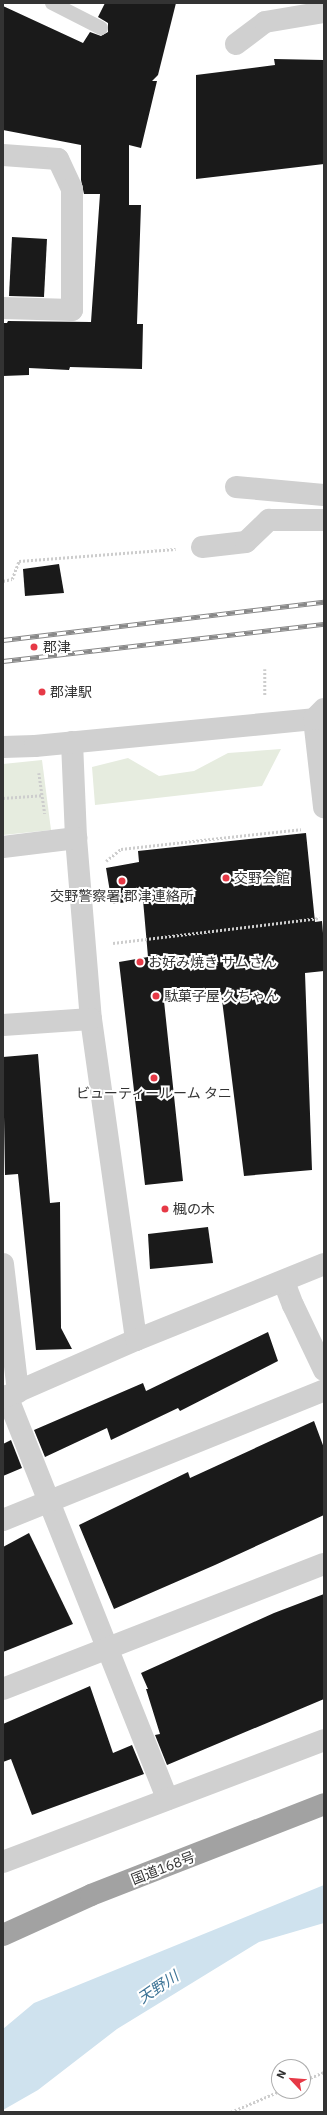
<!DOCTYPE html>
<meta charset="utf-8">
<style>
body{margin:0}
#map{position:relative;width:327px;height:2115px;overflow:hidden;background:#fff;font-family:"IBM Plex Sans","Noto Sans JP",sans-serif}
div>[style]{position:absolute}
.green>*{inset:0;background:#e6ecdf}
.water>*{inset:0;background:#cfe2ee}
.building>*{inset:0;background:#1a1a1a}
.path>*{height:2.5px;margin-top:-1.25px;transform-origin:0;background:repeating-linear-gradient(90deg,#cdcdcd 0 2px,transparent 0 4px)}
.service>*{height:14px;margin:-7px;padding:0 7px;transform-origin:7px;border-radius:7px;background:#d0d0d0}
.minor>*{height:22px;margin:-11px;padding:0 11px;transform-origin:11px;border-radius:11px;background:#d0d0d0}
.tertiary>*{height:22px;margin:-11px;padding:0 11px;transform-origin:11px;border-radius:11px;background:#d0d0d0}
.trunk>*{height:22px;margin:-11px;padding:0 11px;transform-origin:11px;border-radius:11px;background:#a2a2a2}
.rail>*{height:4.5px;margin-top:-2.25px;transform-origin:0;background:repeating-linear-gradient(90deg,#fff 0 9px,#888 0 18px);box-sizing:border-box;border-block:1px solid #888}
.dots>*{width:11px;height:11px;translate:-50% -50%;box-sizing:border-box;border:2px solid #fff;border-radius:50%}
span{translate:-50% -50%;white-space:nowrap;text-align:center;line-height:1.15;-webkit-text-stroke:4px #fff;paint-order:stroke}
.poi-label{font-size:14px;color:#333}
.left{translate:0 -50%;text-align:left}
.street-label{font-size:14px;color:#333}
.water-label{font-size:15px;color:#3f7597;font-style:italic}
.frame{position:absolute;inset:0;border:4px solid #333;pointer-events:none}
.north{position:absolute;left:271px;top:2059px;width:40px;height:40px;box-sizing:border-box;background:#fff;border:1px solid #adadad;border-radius:50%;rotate:296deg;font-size:11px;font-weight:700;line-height:16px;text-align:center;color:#333}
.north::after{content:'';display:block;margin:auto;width:14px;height:18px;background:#e63946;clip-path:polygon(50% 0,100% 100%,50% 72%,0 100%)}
</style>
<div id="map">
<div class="green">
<i style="clip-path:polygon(281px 749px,262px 786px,95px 805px,92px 767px,128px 758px,159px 776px,194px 771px,228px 753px)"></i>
<i style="clip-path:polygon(42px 760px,51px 830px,3px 835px,3px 764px)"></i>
</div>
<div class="water">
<i style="clip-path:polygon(324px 1885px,324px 1923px,259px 1942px,117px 2029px,38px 2090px,3px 2110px,3px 2029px,34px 2003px)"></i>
</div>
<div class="building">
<i style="clip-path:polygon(105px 3px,176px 3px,158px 75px,152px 81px,157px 81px,141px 148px,129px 145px,129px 205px,141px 205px,137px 324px,143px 324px,142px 369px,70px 367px,69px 370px,29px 368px,29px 375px,3px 376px,3px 323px,7px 323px,8px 321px,91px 322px,100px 194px,84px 194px,81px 180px,81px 145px,3px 130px,3px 6px,83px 43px,90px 32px,101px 36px,108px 32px,108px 23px,98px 17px)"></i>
<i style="clip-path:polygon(274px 59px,324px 60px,324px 164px,196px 179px,196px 75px,275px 65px)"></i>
<i style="clip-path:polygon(12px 237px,47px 239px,44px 297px,9px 296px)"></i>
<i style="clip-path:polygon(59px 564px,64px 593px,25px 596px,23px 569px)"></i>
<i style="clip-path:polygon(306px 833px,315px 922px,322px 921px,324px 945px,324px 971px,305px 973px,312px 1170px,244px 1176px,221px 992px,164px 1001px,183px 1181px,145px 1185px,119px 962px,148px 957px,143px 900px,112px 904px,106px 868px,139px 862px,138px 851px)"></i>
<i style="clip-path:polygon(38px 1054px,50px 1203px,60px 1202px,61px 1328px,72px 1349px,36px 1350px,18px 1174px,5px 1175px,3px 1057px)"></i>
<i style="clip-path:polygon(208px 1227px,213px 1263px,150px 1269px,148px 1234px)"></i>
<i style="clip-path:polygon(268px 1332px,278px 1361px,180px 1411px,178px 1408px,111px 1440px,107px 1428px,45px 1457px,34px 1430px,143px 1383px,146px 1391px)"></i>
<i style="clip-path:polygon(314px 1421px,324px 1448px,324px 1515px,215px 1565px,114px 1609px,79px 1525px,188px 1472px,190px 1478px)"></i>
<i style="clip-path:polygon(11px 1440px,22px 1468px,3px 1476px,3px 1444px)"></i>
<i style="clip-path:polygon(29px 1533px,73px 1624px,3px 1652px,3px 1547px)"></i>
<i style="clip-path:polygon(324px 1594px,324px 1699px,167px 1765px,155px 1735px,160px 1734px,146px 1689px,148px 1689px,141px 1673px,274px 1613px)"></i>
<i style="clip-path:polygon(90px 1686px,113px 1753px,132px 1745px,144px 1774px,32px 1815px,11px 1759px,3px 1762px,3px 1724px)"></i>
</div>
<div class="path">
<i style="left:3px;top:581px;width:9px;rotate:-13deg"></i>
<i style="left:12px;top:579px;width:19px;rotate:-69deg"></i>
<i style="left:19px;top:561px;width:157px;rotate:-4.4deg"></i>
<i style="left:265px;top:669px;width:26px;rotate:90deg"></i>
<i style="left:39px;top:773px;width:41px;rotate:81.7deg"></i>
<i style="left:3px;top:798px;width:39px;rotate:-4deg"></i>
<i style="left:106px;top:861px;width:19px;rotate:-39deg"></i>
<i style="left:121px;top:849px;width:181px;rotate:-6.3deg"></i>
<i style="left:113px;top:943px;width:208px;rotate:-6.9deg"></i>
<i style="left:303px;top:2081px;width:23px;rotate:-23deg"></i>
<i style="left:231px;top:2112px;width:53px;rotate:-23.2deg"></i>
</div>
<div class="service">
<i style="left:52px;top:3px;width:55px;rotate:27deg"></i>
</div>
<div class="minor">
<i style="left:236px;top:44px;width:36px;rotate:-37deg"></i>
<i style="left:265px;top:22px;width:60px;rotate:-9.6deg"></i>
<i style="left:3px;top:155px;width:55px;rotate:4.2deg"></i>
<i style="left:58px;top:159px;width:33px;rotate:65deg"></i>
<i style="left:72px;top:189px;width:121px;rotate:90deg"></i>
<i style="left:72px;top:310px;width:69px;rotate:-178.3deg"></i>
<i style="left:236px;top:487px;width:88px;rotate:5.2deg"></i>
<i style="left:202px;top:547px;width:44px;rotate:-6.5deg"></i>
<i style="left:246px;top:542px;width:32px;rotate:-44deg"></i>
<i style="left:269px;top:520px;width:55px"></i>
<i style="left:314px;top:719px;width:89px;rotate:83.5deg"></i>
<i style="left:72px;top:742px;width:96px;rotate:87.6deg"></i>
<i style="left:76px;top:838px;width:182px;rotate:85.3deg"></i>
<i style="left:91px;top:1019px;width:324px;rotate:82deg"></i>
<i style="left:3px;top:747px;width:32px;rotate:-2deg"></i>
<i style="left:35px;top:746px;width:280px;rotate:-5.5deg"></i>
<i style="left:314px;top:719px;width:14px;rotate:-45deg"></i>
<i style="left:3px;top:847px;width:74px;rotate:-7deg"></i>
<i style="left:3px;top:1025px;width:88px;rotate:-3.9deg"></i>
<i style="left:3px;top:1264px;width:129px;rotate:83.3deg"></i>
<i style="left:284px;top:1282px;width:25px;rotate:69deg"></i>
<i style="left:293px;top:1305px;width:72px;rotate:64.5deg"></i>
<i style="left:7px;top:1396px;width:434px;rotate:68.3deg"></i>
<i style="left:3px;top:1520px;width:346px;rotate:-22deg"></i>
<i style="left:3px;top:1689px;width:344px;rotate:-21.3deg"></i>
<i style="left:3px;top:1862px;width:343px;rotate:-20.8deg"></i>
</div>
<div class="tertiary">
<i style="left:3px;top:1398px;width:145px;rotate:-23.6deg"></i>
<i style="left:136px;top:1340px;width:203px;rotate:-22deg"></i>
</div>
<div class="trunk">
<i style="left:3px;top:1935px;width:97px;rotate:-24.4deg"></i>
<i style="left:91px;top:1895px;width:250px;rotate:-21.3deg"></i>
</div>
<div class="rail">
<i style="left:3px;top:640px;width:323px;rotate:-6.8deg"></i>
<i style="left:3px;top:661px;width:323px;rotate:-6.6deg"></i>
</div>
<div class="dots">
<i style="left:34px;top:647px;background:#e63946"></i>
<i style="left:42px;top:692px;background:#e63946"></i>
<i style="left:226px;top:878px;background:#e63946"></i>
<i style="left:122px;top:881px;background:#e63946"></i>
<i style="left:140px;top:962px;background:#e63946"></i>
<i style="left:156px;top:996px;background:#e63946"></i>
<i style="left:154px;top:1078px;background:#e63946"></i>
<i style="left:165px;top:1209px;background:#e63946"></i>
</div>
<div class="poi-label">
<span class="left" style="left:43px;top:647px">郡津</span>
<span class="left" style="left:50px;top:692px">郡津駅</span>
<span class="left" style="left:234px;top:878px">交野会館</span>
<span style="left:122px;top:896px">交野警察署 郡津連絡所</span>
<span class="left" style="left:148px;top:962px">お好み焼き サムさん</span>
<span class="left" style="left:164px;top:996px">駄菓子屋 久ちゃん</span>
<span style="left:154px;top:1093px">ビューティールーム タニ</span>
<span class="left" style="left:173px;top:1209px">楓の木</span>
</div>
<div class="street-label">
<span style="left:163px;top:1868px;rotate:-21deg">国道168号</span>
</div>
<div class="water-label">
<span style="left:158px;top:1987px;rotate:-34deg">天野川</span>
</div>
<div class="frame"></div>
<div class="north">N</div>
</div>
